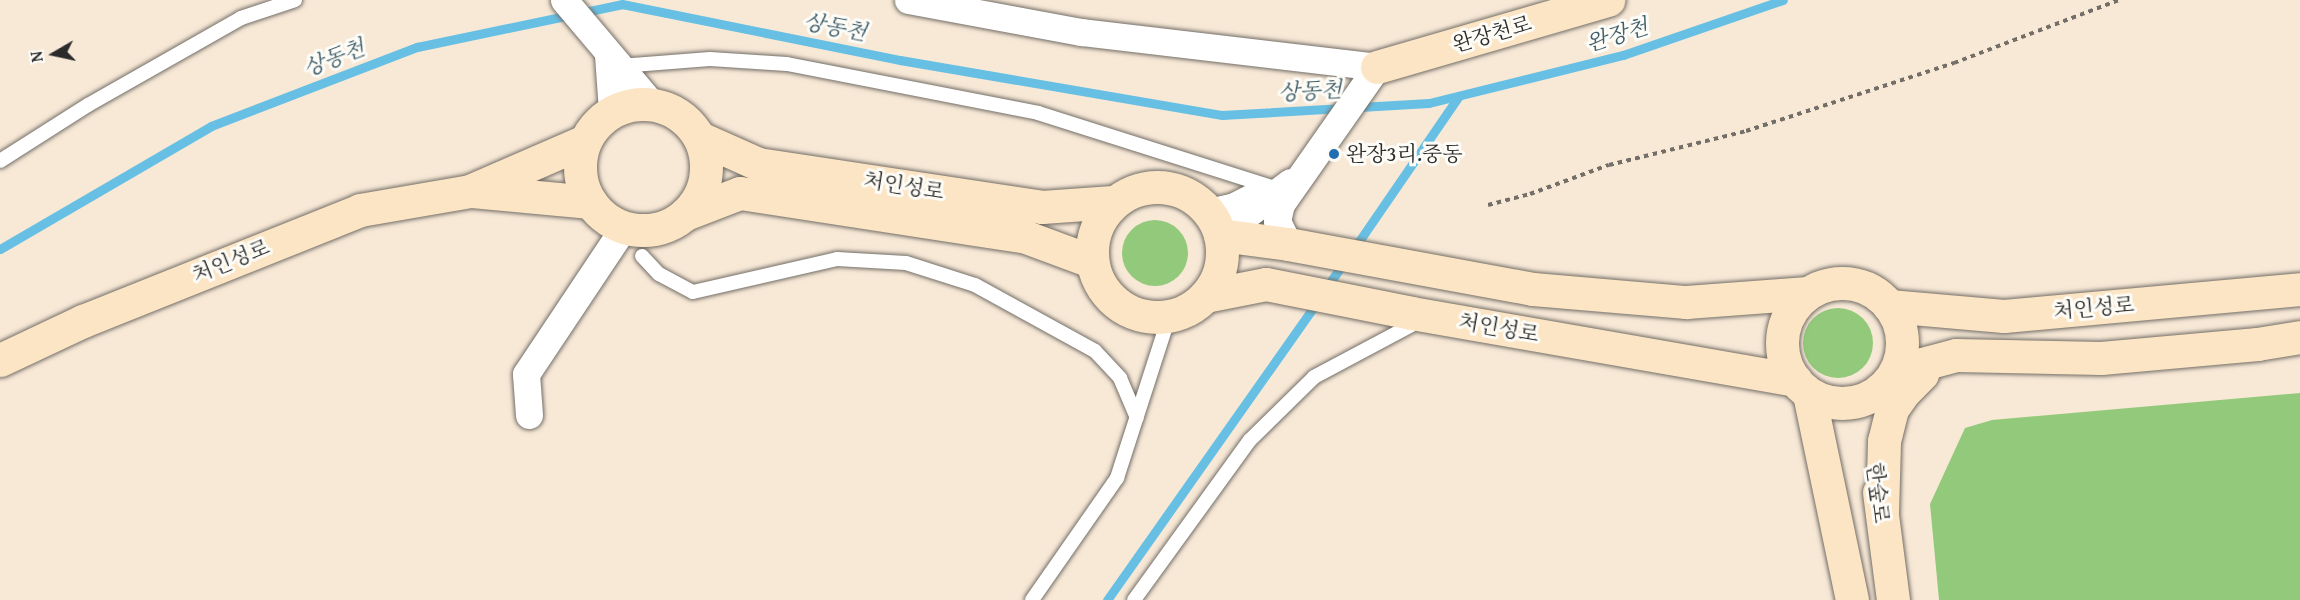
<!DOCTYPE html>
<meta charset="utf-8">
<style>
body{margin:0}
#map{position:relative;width:2300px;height:600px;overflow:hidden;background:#f8e9d7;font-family:"Gentium Book Plus","Noto Serif KR",serif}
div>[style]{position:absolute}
.green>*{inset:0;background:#93c97b}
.round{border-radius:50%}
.stream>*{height:9px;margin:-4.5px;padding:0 4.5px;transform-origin:4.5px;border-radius:4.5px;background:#67c0e4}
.path>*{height:4px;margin-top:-2px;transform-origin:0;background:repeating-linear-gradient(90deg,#736e67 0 4.5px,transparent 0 9px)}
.roads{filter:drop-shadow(0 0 2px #736e67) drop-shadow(0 0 2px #736e67)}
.lane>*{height:14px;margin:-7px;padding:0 7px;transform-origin:7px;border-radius:7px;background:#fff}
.street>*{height:27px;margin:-13.5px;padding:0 13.5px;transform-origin:13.5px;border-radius:13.5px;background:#fff}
.secondary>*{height:33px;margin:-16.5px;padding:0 16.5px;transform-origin:16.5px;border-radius:16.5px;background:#fce5c4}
.secondary>.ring{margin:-16.5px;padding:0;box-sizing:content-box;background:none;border:33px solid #fce5c4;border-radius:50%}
.dots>*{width:16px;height:16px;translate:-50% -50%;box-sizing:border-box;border:3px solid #fdfcf7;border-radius:50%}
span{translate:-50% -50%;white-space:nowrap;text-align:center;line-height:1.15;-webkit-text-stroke:6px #fdfcf7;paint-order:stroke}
.street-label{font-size:21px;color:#2b2b2b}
.poi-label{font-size:21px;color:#2b2b2b}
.left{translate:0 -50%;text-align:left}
.water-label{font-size:22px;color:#405f6c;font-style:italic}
.north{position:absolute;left:24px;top:24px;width:60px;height:60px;-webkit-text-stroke:4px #fdfcf7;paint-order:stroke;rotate:261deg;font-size:16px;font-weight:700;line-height:24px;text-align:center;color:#2b2b2b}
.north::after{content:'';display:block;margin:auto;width:21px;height:27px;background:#2b2b2b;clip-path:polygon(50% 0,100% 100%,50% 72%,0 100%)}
</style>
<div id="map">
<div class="green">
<i class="round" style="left:1122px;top:220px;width:66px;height:66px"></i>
<i class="round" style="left:1803px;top:308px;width:70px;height:70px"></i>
<i style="clip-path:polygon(2300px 393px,2300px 600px,1939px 600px,1930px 504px,1965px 428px,1992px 420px)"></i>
</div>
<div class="stream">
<i style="left:0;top:249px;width:244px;rotate:-30.2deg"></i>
<i style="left:211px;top:126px;width:221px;rotate:-21deg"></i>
<i style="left:417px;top:47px;width:209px;rotate:-11.8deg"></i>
<i style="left:622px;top:4px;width:284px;rotate:11.4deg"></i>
<i style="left:900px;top:60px;width:327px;rotate:9.7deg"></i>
<i style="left:1222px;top:115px;width:207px;rotate:-3.3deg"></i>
<i style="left:1429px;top:103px;width:200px;rotate:-13.9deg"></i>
<i style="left:1623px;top:55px;width:169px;rotate:-19deg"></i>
<i style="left:1353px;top:250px;width:187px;rotate:-55.5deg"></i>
<i style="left:1325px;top:289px;width:34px;rotate:-54deg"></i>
<i style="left:1107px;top:600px;width:366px;rotate:-54.8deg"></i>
</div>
<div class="path">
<i style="left:1488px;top:205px;width:43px;rotate:-14.7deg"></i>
<i style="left:1530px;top:194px;width:84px;rotate:-20.2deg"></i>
<i style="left:1609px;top:165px;width:141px;rotate:-13.9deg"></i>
<i style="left:1746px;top:131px;width:219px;rotate:-18.1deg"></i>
<i style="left:1954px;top:63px;width:177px;rotate:-20.9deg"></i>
</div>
<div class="roads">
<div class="lane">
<i style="left:623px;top:72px;width:12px;rotate:-35deg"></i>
<i style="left:633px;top:65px;width:77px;rotate:-4.5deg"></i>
<i style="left:710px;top:59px;width:77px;rotate:3.7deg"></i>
<i style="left:787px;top:64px;width:256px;rotate:11deg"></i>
<i style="left:1038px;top:113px;width:244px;rotate:17.6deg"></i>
<i style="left:0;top:161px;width:104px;rotate:-32.5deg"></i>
<i style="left:88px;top:105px;width:176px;rotate:-29.6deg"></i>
<i style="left:241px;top:18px;width:57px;rotate:-18.4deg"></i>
<i style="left:642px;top:256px;width:25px;rotate:47deg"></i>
<i style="left:659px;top:274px;width:38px;rotate:28deg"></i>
<i style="left:693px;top:292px;width:148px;rotate:-12.9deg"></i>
<i style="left:837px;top:259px;width:69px;rotate:3.3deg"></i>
<i style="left:906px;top:263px;width:72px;rotate:17.7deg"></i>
<i style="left:975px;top:285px;width:137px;rotate:28.8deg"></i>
<i style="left:1095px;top:351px;width:37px;rotate:47deg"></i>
<i style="left:1120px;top:378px;width:43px;rotate:67deg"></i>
<i style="left:1032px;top:600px;width:149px;rotate:-55.1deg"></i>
<i style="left:1117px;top:478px;width:169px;rotate:-72.1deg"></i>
<i style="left:1134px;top:600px;width:198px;rotate:-54.1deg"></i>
<i style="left:1250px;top:440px;width:90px;rotate:-44.5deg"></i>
<i style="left:1314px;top:377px;width:121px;rotate:-28deg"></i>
</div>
<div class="street">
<i style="left:564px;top:0;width:136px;rotate:49.8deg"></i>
<i style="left:908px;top:0;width:176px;rotate:10.5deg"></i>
<i style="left:1081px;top:32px;width:298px;rotate:6.7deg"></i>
<i style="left:1377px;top:67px;width:167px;rotate:125deg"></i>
<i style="left:1281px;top:204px;width:17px;rotate:103deg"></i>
<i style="left:1277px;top:221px;width:25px;rotate:64deg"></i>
<i style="left:608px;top:55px;width:56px;rotate:85.9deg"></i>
<i style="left:1209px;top:212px;width:26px;rotate:-13deg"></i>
<i style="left:1234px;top:206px;width:27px;rotate:-27deg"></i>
<i style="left:1220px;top:235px;width:88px;rotate:-37.1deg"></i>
<i style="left:529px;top:415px;width:41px;rotate:-94.2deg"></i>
<i style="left:526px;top:374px;width:177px;rotate:-56.3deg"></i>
</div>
<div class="secondary">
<i style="left:1377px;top:67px;width:241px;rotate:-16.2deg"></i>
<i class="ring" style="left:580px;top:104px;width:93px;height:93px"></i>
<i style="left:700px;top:138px;width:64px;rotate:24.1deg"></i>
<i style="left:758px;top:164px;width:287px;rotate:8.6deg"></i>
<i style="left:1042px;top:207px;width:71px;rotate:-4deg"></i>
<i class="ring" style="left:1092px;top:187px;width:97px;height:97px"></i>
<i style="left:472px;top:191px;width:119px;rotate:5.3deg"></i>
<i style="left:685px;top:214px;width:59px;rotate:-20.9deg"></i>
<i style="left:740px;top:193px;width:289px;rotate:8.7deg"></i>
<i style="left:1026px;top:237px;width:69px;rotate:20.3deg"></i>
<i style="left:1220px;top:235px;width:69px;rotate:7.5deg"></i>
<i style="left:1288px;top:244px;width:249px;rotate:10.4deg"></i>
<i style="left:1533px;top:289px;width:154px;rotate:4.9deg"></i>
<i style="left:1686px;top:302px;width:122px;rotate:-4.2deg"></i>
<i class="ring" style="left:1782px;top:283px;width:87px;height:87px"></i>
<i style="left:1205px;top:296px;width:62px;rotate:-11.1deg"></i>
<i style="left:1266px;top:284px;width:149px;rotate:11.2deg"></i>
<i style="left:1412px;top:313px;width:389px;rotate:9.9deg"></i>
<i style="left:1889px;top:306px;width:115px;rotate:5deg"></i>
<i style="left:2004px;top:316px;width:297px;rotate:-5.2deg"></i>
<i style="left:0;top:360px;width:92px;rotate:-25.2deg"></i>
<i style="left:83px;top:321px;width:298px;rotate:-21.8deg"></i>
<i style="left:360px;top:210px;width:112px;rotate:-9.8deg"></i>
<i style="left:470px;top:191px;width:125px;rotate:-23.5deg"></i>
<i style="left:1896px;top:371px;width:62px;rotate:-14.9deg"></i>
<i style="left:1956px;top:355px;width:145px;rotate:1.2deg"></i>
<i style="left:2101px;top:358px;width:157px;rotate:-5.1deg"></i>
<i style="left:2257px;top:344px;width:44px;rotate:-9.2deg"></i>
<i style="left:1809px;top:394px;width:210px;rotate:78.2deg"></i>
<i style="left:1879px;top:492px;width:109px;rotate:82.6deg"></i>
<i style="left:1882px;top:513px;width:72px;rotate:-88.4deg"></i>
<i style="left:1884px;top:441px;width:33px;rotate:-76deg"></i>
<i style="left:1892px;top:409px;width:19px;rotate:-55deg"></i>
<i style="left:1903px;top:393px;width:27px;rotate:-45deg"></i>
</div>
</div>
<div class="dots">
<i style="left:1334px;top:154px;background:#1f6fb2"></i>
</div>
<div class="street-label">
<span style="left:1492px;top:34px;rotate:-16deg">완장천로</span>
<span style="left:904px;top:186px;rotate:9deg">처인성로</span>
<span style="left:231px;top:261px;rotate:-22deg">처인성로</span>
<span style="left:2094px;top:308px;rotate:-5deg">처인성로</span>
<span style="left:1499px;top:328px;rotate:10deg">처인성로</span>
<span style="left:1878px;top:493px;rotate:83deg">한숲로</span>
</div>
<div class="poi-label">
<span class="left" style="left:1346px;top:154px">완장3리.중동</span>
</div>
<div class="water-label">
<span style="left:835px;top:27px;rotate:11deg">상동천</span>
<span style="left:1617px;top:35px;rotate:-17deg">완장천</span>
<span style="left:334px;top:58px;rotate:-21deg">상동천</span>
<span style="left:1310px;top:91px;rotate:-3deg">상동천</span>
</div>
<div class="north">N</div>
</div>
